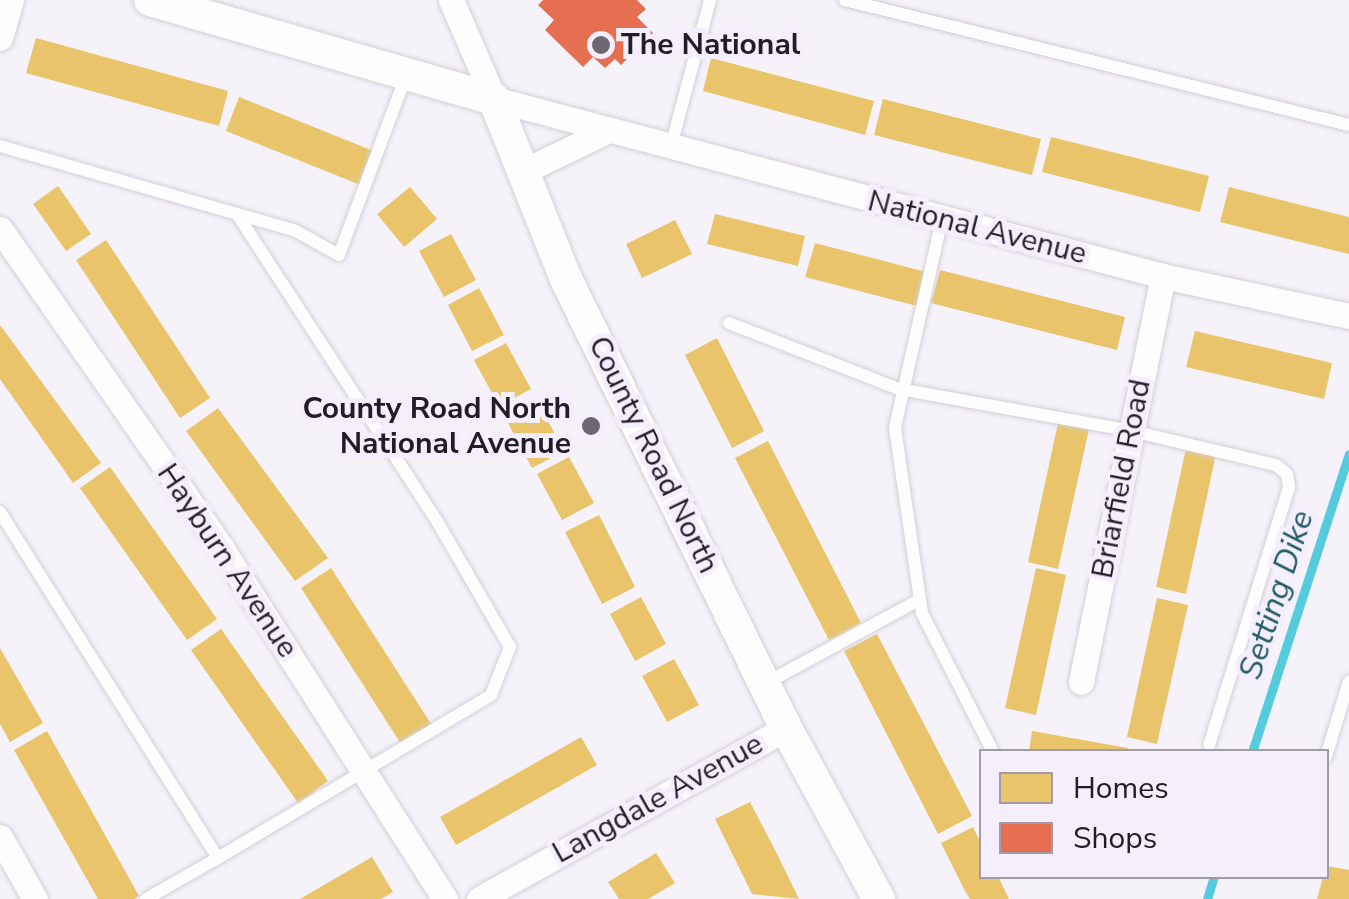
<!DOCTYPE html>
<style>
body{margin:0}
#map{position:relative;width:1349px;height:899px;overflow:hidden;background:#f5f2fa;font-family:"Nunito Sans",sans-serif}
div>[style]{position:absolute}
.homes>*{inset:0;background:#e9c46a}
.shops>*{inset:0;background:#e76f51}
.stream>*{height:9px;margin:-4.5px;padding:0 4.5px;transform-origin:4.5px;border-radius:4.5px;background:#5cd}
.roads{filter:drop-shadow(0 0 2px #d3cfd7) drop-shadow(0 0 2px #d3cfd7)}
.service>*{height:12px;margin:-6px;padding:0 6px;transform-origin:6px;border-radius:6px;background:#fefdfe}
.minor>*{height:25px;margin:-12.5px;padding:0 12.5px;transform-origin:12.5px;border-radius:12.5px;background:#fefdfe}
.tertiary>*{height:32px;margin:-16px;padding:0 16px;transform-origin:16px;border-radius:16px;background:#fefdfe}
.dots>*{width:28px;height:28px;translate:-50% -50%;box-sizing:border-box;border:5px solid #f4eefd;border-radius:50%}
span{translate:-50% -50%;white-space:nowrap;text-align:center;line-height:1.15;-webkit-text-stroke:10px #f4eefd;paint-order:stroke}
.poi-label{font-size:30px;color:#221e27;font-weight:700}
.left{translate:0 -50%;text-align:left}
.right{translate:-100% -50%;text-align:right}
.street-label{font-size:30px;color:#221e27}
.water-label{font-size:32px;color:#1f5b63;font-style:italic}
.legend{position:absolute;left:979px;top:749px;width:350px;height:130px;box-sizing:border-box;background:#f4eefd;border:2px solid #a09ba7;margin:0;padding:12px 18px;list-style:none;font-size:30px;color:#221e27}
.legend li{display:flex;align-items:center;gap:20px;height:50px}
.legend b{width:50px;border:2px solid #a09ba7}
</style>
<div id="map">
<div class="homes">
<i style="clip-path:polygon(36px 38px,228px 91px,219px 126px,26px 73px)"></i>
<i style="clip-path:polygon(711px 58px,874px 101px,865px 135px,703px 91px)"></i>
<i style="clip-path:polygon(239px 97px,376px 152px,363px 186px,226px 131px)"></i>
<i style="clip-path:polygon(883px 99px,1041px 139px,1032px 175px,874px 135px)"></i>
<i style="clip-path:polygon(1051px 137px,1209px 176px,1200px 212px,1042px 172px)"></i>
<i style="clip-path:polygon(58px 186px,91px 234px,66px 251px,33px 204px)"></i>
<i style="clip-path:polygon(410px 187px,437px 219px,404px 247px,377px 214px)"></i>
<i style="clip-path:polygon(1229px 187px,1349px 217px,1349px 254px,1220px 222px)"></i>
<i style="clip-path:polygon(715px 214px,805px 236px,798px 266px,707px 244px)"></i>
<i style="clip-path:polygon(675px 220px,692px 254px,642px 278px,626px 244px)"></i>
<i style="clip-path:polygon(451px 234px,476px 280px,444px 297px,419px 251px)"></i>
<i style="clip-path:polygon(106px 240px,210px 398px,180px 418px,76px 260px)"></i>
<i style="clip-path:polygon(815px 243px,926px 272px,917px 306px,805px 277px)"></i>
<i style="clip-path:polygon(940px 270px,1125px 317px,1117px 350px,931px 303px)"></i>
<i style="clip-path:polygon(479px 288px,504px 335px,472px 351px,448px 305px)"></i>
<i style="clip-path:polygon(0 325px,101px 463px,73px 483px,0 379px)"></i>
<i style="clip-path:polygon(1195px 331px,1332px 363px,1324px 399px,1186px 367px)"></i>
<i style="clip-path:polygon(717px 338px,764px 431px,732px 448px,685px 355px)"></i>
<i style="clip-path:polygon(506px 343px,531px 389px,499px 406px,474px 360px)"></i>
<i style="clip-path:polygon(539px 404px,564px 451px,532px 468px,507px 421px)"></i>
<i style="clip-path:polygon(218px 408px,328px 558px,295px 581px,186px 431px)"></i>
<i style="clip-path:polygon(1058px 423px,1089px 429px,1058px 569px,1028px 562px)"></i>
<i style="clip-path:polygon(768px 441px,861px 623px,829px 640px,735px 458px)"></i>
<i style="clip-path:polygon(1186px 448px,1216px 454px,1186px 594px,1156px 587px)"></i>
<i style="clip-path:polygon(569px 457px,594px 503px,562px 520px,537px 474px)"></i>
<i style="clip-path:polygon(110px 467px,217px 619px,187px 640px,80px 488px)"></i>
<i style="clip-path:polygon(599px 515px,635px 587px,602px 604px,565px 532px)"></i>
<i style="clip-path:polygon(331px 568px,433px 727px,403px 747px,301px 588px)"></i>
<i style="clip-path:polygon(1036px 568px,1066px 575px,1036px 715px,1005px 708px)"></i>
<i style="clip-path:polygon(641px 597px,666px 644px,635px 661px,610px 614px)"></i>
<i style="clip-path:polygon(1157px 598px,1188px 605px,1157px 744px,1127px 737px)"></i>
<i style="clip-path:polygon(221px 629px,328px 781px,298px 803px,191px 650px)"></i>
<i style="clip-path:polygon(877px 634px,972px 816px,938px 834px,844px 651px)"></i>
<i style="clip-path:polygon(0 648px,43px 723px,10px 742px,0 724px)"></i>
<i style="clip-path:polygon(674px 659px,699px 705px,667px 722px,642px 676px)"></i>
<i style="clip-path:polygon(47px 731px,139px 896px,134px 899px,98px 899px,14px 750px)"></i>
<i style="clip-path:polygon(1032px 731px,1128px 748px,1127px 751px,1029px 751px)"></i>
<i style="clip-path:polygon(581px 737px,597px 765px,456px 845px,440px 817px)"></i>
<i style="clip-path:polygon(750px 802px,776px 852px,799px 899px,752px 894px,715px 819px)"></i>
<i style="clip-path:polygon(973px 827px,981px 844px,981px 876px,998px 876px,1009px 899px,970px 899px,965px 891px,941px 843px)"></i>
<i style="clip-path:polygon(656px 853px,675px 883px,648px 899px,619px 899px,608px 882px)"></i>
<i style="clip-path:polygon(372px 857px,393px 892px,381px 899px,300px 899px)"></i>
<i style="clip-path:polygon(1326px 866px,1349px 870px,1349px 899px,1317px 899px)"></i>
</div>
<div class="shops">
<i style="clip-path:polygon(543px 0,637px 0,646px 9px,637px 17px,653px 33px,621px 65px,615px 59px,605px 68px,593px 57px,583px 67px,545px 30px,554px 20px,538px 5px)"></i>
</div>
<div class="stream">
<i style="left:1252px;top:752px;width:313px;rotate:-72deg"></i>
<i style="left:1207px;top:899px;width:24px;rotate:-73deg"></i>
</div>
<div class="roads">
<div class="service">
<i style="left:845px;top:0;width:519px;rotate:13.93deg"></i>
<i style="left:0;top:146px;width:308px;rotate:16deg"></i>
<i style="left:296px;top:231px;width:49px;rotate:29.2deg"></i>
<i style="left:339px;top:255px;width:191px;rotate:-69.5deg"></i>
<i style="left:671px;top:146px;width:151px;rotate:-75deg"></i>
<i style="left:942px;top:219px;width:214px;rotate:102.7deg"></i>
<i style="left:895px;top:428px;width:187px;rotate:81.7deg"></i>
<i style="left:922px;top:613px;width:156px;rotate:62.9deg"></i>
<i style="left:729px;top:323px;width:182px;rotate:21.2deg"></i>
<i style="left:899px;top:389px;width:237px;rotate:10.2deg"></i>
<i style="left:1132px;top:431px;width:148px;rotate:13.3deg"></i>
<i style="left:1276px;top:465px;width:14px;rotate:39deg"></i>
<i style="left:1287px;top:474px;width:13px;rotate:81deg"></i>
<i style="left:1289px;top:487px;width:270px;rotate:107.2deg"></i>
<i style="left:0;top:512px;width:409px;rotate:57.8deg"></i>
<i style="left:218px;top:858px;width:83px;rotate:150.3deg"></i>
<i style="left:768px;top:682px;width:172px;rotate:-28.5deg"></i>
<i style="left:1326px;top:757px;width:79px;rotate:-73.2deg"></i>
<i style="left:218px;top:858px;width:318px;rotate:-30.8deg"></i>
<i style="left:491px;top:695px;width:52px;rotate:-68.4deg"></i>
<i style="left:510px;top:647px;width:146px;rotate:-120.1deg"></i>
<i style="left:437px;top:521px;width:364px;rotate:-123.1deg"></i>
</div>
<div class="minor">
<i style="left:451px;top:0;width:108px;rotate:66.5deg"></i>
<i style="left:494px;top:99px;width:692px;rotate:14.82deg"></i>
<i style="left:1163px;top:276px;width:190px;rotate:12.1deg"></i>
<i style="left:0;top:38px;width:40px;rotate:-74deg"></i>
<i style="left:522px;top:172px;width:94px;rotate:-25.8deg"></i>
<i style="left:0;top:229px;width:389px;rotate:55.2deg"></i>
<i style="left:222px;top:549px;width:415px;rotate:57.5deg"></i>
<i style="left:1081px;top:682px;width:414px;rotate:-78.6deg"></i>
<i style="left:0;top:837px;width:71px;rotate:60.6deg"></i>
<i style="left:479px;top:899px;width:351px;rotate:-29.1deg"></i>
</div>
<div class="tertiary">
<i style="left:150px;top:0;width:358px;rotate:16.1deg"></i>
<i style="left:494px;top:99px;width:194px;rotate:68.2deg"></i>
<i style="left:566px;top:279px;width:500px;rotate:63.9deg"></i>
<i style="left:786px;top:728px;width:195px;rotate:61.5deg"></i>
</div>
</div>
<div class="dots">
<i style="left:601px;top:45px;background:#6c6871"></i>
<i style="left:591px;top:426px;background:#6c6871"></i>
</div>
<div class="poi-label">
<span class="left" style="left:621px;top:45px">The National</span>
<span class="right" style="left:571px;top:426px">County Road North<br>National Avenue</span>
</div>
<div class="street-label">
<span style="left:977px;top:228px;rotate:14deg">National Avenue</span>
<span style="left:653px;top:455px;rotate:64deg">County Road North</span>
<span style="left:1122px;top:479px;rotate:-79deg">Briarfield Road</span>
<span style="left:227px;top:561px;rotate:56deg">Hayburn Avenue</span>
<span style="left:658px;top:799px;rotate:-29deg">Langdale Avenue</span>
</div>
<div class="water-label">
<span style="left:1277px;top:595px;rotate:-72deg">Setting Dike</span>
</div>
<ul class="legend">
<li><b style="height:28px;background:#e9c46a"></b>Homes</li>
<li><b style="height:28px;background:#e76f51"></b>Shops</li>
</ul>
</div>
